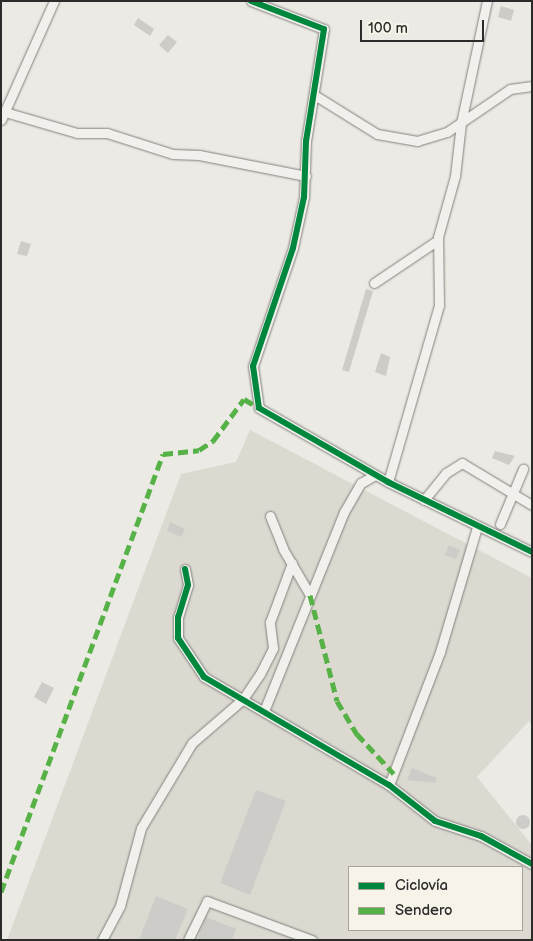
<!DOCTYPE html>
<meta charset="utf-8">
<style>
body{margin:0}
#map{position:relative;width:533px;height:941px;overflow:hidden;background:#eceae4;font-family:"Balsamiq Sans",sans-serif}
div>[style]{position:absolute}
.green>*{inset:0;background:#dcd9d1}
.building>*{inset:0;background:#ceccc8}
.round{border-radius:50%}
.roads{filter:drop-shadow(0 0 1px #82817e) drop-shadow(0 0 1px #82817e)}
.minor>*{height:9px;margin:-4.5px;padding:0 4.5px;transform-origin:4.5px;border-radius:4.5px;background:#f1f0ec}
.quiet>*{height:5px;margin-top:-2.5px;transform-origin:0;background:repeating-linear-gradient(90deg,#56b246 0 10px,transparent 0 15px)}
.cycleway>*{height:6px;margin:-3px;padding:0 3px;transform-origin:3px;border-radius:3px;background:#00873e}
span{translate:-50% -50%;white-space:nowrap;text-align:center;line-height:1.15;-webkit-text-stroke:4px #f7f3e8;paint-order:stroke}
.frame{position:absolute;inset:0;border:2px solid #2b2b2b;pointer-events:none}
.legend{position:absolute;left:348px;top:866px;width:175px;height:65px;box-sizing:border-box;background:#f7f3e8;border:1px solid #a5a39c;margin:0;padding:6px 9px;list-style:none;font-size:15px;color:#2b2b2b}
.legend li{display:flex;align-items:center;gap:10px;height:25px}
.legend b{width:25px;border:1px solid #a5a39c}
.scale{position:absolute;left:360px;top:20px;width:124px;height:22px;box-sizing:border-box;border:2px solid #2b2b2b;border-top:0;padding-left:6px;font-size:15px;line-height:18px;white-space:nowrap;color:#2b2b2b;-webkit-text-stroke:4px #f7f3e8;paint-order:stroke}
</style>
<div id="map">
<div class="green">
<i style="clip-path:polygon(evenodd,250px 430px,532px 578px,532px 726px,529px 721px,477px 777px,532px 845px,532px 940px,7px 940px,181px 474px,236px 462px,250px 430px,349px 867px,522px 867px,522px 930px,349px 930px,349px 867px)"></i>
</div>
<div class="building">
<i style="clip-path:polygon(501px 6px,514px 10px,511px 21px,498px 17px)"></i>
<i style="clip-path:polygon(138px 18px,154px 29px,150px 36px,134px 25px)"></i>
<i style="clip-path:polygon(168px 35px,177px 42px,168px 53px,159px 45px)"></i>
<i style="clip-path:polygon(21px 241px,31px 244px,27px 256px,17px 254px)"></i>
<i style="clip-path:polygon(366px 289px,373px 291px,349px 372px,342px 370px)"></i>
<i style="clip-path:polygon(381px 353px,390px 357px,386px 376px,375px 372px)"></i>
<i style="clip-path:polygon(495px 451px,515px 456px,509px 465px,492px 458px)"></i>
<i style="clip-path:polygon(170px 522px,185px 529px,181px 537px,167px 531px)"></i>
<i style="clip-path:polygon(449px 545px,460px 550px,456px 559px,445px 555px)"></i>
<i style="clip-path:polygon(42px 682px,54px 688px,46px 704px,34px 697px)"></i>
<i style="clip-path:polygon(412px 768px,437px 778px,435px 783px,407px 780px)"></i>
<i style="clip-path:polygon(256px 790px,286px 801px,250px 895px,220px 883px)"></i>
<i class="round" style="left:516px;top:815px;width:14px;height:14px"></i>
<i style="clip-path:polygon(156px 896px,188px 909px,175px 940px,139px 940px)"></i>
<i style="clip-path:polygon(206px 917px,236px 929px,232px 940px,197px 940px)"></i>
</div>
<div class="roads">
<div class="minor">
<i style="left:251px;top:1px;width:78px;rotate:21deg"></i>
<i style="left:324px;top:29px;width:113px;rotate:99.1deg"></i>
<i style="left:306px;top:141px;width:56px;rotate:92deg"></i>
<i style="left:304px;top:197px;width:52px;rotate:102.2deg"></i>
<i style="left:293px;top:248px;width:125px;rotate:108.7deg"></i>
<i style="left:253px;top:366px;width:42px;rotate:81.9deg"></i>
<i style="left:259px;top:408px;width:149px;rotate:29.8deg"></i>
<i style="left:388px;top:482px;width:160px;rotate:25.9deg"></i>
<i style="left:316px;top:96px;width:72px;rotate:31.9deg"></i>
<i style="left:377px;top:134px;width:41px;rotate:9.9deg"></i>
<i style="left:417px;top:141px;width:31px;rotate:-17deg"></i>
<i style="left:447px;top:132px;width:76px;rotate:-34.3deg"></i>
<i style="left:510px;top:89px;width:22px;rotate:-8deg"></i>
<i style="left:5px;top:112px;width:75px;rotate:16.3deg"></i>
<i style="left:77px;top:133px;width:30px"></i>
<i style="left:107px;top:133px;width:69px;rotate:17.7deg"></i>
<i style="left:173px;top:154px;width:26px;rotate:2deg"></i>
<i style="left:199px;top:155px;width:109px;rotate:11.1deg"></i>
<i style="left:1px;top:120px;width:130px;rotate:-66deg"></i>
<i style="left:374px;top:283px;width:77px;rotate:-33.9deg"></i>
<i style="left:388px;top:482px;width:184px;rotate:-73.9deg"></i>
<i style="left:439px;top:305px;width:68px;rotate:-90.8deg"></i>
<i style="left:438px;top:237px;width:63px;rotate:-74.4deg"></i>
<i style="left:455px;top:176px;width:53px;rotate:-83.5deg"></i>
<i style="left:461px;top:123px;width:125px;rotate:-78deg"></i>
<i style="left:424px;top:500px;width:35px;rotate:-51deg"></i>
<i style="left:446px;top:473px;width:19px;rotate:-32deg"></i>
<i style="left:462px;top:463px;width:82px;rotate:31deg"></i>
<i style="left:270px;top:516px;width:35px;rotate:68deg"></i>
<i style="left:283px;top:549px;width:53px;rotate:59.6deg"></i>
<i style="left:500px;top:524px;width:60px;rotate:-67.3deg"></i>
<i style="left:185px;top:569px;width:16px;rotate:79deg"></i>
<i style="left:188px;top:585px;width:34px;rotate:107deg"></i>
<i style="left:178px;top:617px;width:21px;rotate:90deg"></i>
<i style="left:178px;top:638px;width:47px;rotate:56.3deg"></i>
<i style="left:204px;top:677px;width:214px;rotate:30.3deg"></i>
<i style="left:389px;top:785px;width:58px;rotate:38deg"></i>
<i style="left:435px;top:821px;width:48px;rotate:18.1deg"></i>
<i style="left:481px;top:836px;width:58px;rotate:28.8deg"></i>
<i style="left:264px;top:711px;width:214px;rotate:-68.1deg"></i>
<i style="left:344px;top:512px;width:34px;rotate:-60deg"></i>
<i style="left:361px;top:483px;width:16px;rotate:-30deg"></i>
<i style="left:389px;top:785px;width:142px;rotate:-69deg"></i>
<i style="left:440px;top:652px;width:130px;rotate:-73.5deg"></i>
<i style="left:102px;top:940px;width:38px;rotate:-62deg"></i>
<i style="left:120px;top:906px;width:81px;rotate:-74.9deg"></i>
<i style="left:141px;top:828px;width:99px;rotate:-59deg"></i>
<i style="left:192px;top:743px;width:67px;rotate:-40.8deg"></i>
<i style="left:243px;top:699px;width:30px;rotate:-56deg"></i>
<i style="left:260px;top:674px;width:29px;rotate:-63deg"></i>
<i style="left:273px;top:648px;width:26px;rotate:-97deg"></i>
<i style="left:270px;top:622px;width:63px;rotate:-69.6deg"></i>
<i style="left:188px;top:940px;width:43px;rotate:-64deg"></i>
<i style="left:207px;top:901px;width:112px;rotate:20.4deg"></i>
</div>
</div>
<div class="quiet">
<i style="left:310px;top:595px;width:109px;rotate:75.7deg"></i>
<i style="left:337px;top:701px;width:39px;rotate:59deg"></i>
<i style="left:357px;top:734px;width:54px;rotate:47.2deg"></i>
<i style="left:1px;top:892px;width:467px;rotate:-69.7deg"></i>
<i style="left:163px;top:454px;width:36px;rotate:-6deg"></i>
<i style="left:199px;top:450px;width:17px;rotate:-33deg"></i>
<i style="left:213px;top:441px;width:52px;rotate:-53.6deg"></i>
<i style="left:244px;top:399px;width:17px;rotate:31deg"></i>
</div>
<div class="cycleway">
<i style="left:251px;top:1px;width:78px;rotate:21deg"></i>
<i style="left:324px;top:29px;width:113px;rotate:99.1deg"></i>
<i style="left:306px;top:141px;width:56px;rotate:92deg"></i>
<i style="left:304px;top:197px;width:52px;rotate:102.2deg"></i>
<i style="left:293px;top:248px;width:125px;rotate:108.7deg"></i>
<i style="left:253px;top:366px;width:42px;rotate:81.9deg"></i>
<i style="left:259px;top:408px;width:149px;rotate:29.8deg"></i>
<i style="left:388px;top:482px;width:160px;rotate:25.9deg"></i>
<i style="left:185px;top:569px;width:16px;rotate:79deg"></i>
<i style="left:188px;top:585px;width:34px;rotate:107deg"></i>
<i style="left:178px;top:617px;width:21px;rotate:90deg"></i>
<i style="left:178px;top:638px;width:47px;rotate:56.3deg"></i>
<i style="left:204px;top:677px;width:214px;rotate:30.3deg"></i>
<i style="left:389px;top:785px;width:58px;rotate:38deg"></i>
<i style="left:435px;top:821px;width:48px;rotate:18.1deg"></i>
<i style="left:481px;top:836px;width:58px;rotate:28.8deg"></i>
</div>
<div class="frame"></div>
<ul class="legend">
<li><b style="height:6px;background:#00873e"></b>Ciclovía</li>
<li><b style="height:6px;background:#56b246"></b>Sendero</li>
</ul>
<div class="scale">100 m</div>
</div>
